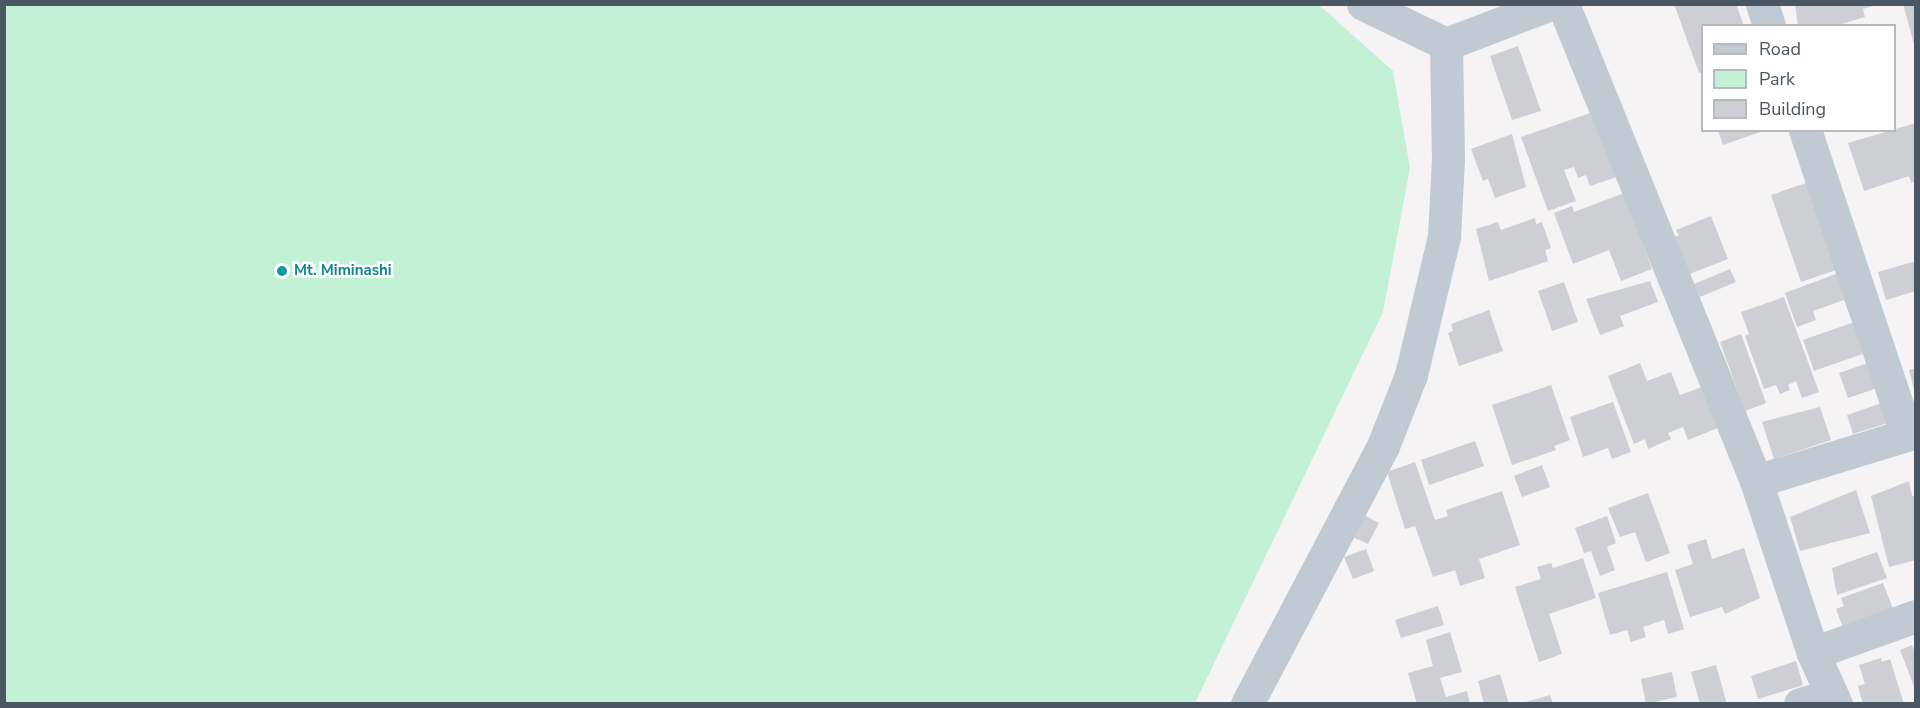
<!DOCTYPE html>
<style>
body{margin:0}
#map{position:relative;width:1920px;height:708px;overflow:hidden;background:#f5f3f3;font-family:"Nunito Sans",sans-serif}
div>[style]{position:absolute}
.green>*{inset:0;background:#c3f1d5}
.building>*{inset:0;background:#cdcfd5}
.minor>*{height:33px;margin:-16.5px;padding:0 16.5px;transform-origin:16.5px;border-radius:16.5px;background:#c1cad2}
.dots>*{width:16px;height:16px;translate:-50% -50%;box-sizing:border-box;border:3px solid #fff;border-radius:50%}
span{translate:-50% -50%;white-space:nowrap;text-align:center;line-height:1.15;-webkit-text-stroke:5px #fff;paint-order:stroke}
.culture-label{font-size:15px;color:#0d838f;font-weight:700}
.left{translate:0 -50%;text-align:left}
.frame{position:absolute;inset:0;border:6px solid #4a5661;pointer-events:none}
.legend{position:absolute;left:1701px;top:24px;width:195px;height:108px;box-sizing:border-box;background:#fff;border:2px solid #b7bbc0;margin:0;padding:8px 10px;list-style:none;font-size:18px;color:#4a5661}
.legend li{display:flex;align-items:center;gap:12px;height:30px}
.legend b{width:30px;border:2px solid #b7bbc0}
</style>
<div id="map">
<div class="green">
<i style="clip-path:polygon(4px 5px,1319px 5px,1393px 71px,1410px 168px,1383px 312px,1195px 703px,5px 703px)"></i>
</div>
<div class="building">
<i style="clip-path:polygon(1674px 4px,1736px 4px,1744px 26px,1702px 26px,1702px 72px,1699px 73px)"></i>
<i style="clip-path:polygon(1795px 4px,1876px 4px,1876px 5px,1863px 9px,1865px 17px,1835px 26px,1798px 26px)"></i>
<i style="clip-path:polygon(1903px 4px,1916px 4px,1916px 48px,1915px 48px)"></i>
<i style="clip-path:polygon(1518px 46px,1541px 111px,1512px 120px,1490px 56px)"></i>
<i style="clip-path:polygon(1596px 111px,1620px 176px,1590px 186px,1586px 175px,1578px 178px,1574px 167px,1564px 170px,1576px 201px,1548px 211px,1521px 137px)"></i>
<i style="clip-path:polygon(1916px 123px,1916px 181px,1911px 183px,1909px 176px,1864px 191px,1848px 143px)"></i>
<i style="clip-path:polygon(1718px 130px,1763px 130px,1763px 131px,1723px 145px)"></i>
<i style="clip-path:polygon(1512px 134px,1526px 187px,1495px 198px,1488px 179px,1483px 181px,1471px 149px)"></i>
<i style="clip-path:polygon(1809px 182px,1839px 269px,1801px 282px,1771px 195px)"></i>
<i style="clip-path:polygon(1624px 193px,1652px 269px,1621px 281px,1609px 250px,1573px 264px,1554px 213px,1572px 206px,1574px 212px)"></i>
<i style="clip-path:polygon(1711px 216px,1728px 259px,1687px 275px,1671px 238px,1679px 235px,1676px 230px)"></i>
<i style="clip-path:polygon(1535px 218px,1536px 224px,1542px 222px,1551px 248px,1545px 250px,1548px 261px,1489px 281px,1476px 229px,1498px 222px,1501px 230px)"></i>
<i style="clip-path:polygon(1916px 261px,1916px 291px,1886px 300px,1878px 272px)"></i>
<i style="clip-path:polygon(1730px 269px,1736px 282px,1700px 297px,1694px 284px)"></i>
<i style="clip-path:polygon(1849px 269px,1866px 314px,1851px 319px,1844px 300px,1813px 311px,1816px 320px,1797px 327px,1785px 293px)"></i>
<i style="clip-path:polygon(1650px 281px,1658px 302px,1620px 316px,1624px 326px,1600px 335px,1586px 299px)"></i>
<i style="clip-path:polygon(1564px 282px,1578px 322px,1552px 331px,1538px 291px)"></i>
<i style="clip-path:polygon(1784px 297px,1819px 392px,1802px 398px,1796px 381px,1788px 385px,1790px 390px,1780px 394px,1776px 385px,1764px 389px,1745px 336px,1749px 334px,1741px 312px)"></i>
<i style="clip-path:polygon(1489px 310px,1503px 351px,1459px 366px,1448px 333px,1453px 331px,1451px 324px)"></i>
<i style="clip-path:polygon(1866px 318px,1868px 352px,1814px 371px,1803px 340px)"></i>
<i style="clip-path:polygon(1741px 334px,1766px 403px,1745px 411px,1720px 342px)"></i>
<i style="clip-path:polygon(1874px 361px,1883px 386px,1848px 398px,1839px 373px)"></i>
<i style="clip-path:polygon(1640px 363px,1647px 381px,1671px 372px,1680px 395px,1707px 385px,1723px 426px,1688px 440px,1683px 427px,1668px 433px,1671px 439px,1648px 449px,1645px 439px,1634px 444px,1608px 376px)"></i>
<i style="clip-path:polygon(1916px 368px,1916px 393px,1915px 393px,1909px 370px)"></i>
<i style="clip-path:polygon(1551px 385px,1570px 440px,1554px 446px,1556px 450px,1512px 465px,1492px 405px)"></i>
<i style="clip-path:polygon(1613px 402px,1631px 452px,1612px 459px,1608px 448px,1583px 457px,1570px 417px)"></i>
<i style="clip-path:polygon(1882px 403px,1888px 423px,1853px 434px,1847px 415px)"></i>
<i style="clip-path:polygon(1820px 407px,1831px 440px,1774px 459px,1762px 422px)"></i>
<i style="clip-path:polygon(1475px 441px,1484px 466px,1429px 485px,1421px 460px)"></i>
<i style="clip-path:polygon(1415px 462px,1435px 520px,1448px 516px,1446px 510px,1502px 491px,1520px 545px,1479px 559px,1485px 578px,1460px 586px,1455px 570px,1433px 577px,1415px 526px,1405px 529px,1387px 472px)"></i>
<i style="clip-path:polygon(1542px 465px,1550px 487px,1522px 497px,1514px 476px)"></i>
<i style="clip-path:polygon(1909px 481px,1912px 496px,1916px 495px,1916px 560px,1889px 567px,1871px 496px)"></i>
<i style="clip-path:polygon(1856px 490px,1870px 533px,1800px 551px,1790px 517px)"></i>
<i style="clip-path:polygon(1648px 493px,1670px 553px,1646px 562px,1635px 532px,1620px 537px,1608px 508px)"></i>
<i style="clip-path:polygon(1364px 515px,1379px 523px,1368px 544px,1351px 536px)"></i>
<i style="clip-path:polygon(1607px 516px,1616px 543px,1607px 547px,1615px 570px,1600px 576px,1591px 551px,1584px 553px,1575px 528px)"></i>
<i style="clip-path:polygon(1706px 539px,1712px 559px,1744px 548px,1760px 598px,1725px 614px,1722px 607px,1690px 617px,1675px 570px,1693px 564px,1687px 545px)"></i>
<i style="clip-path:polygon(1366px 549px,1374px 571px,1353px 579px,1344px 557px)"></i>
<i style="clip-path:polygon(1877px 552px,1887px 578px,1837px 595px,1832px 568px)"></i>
<i style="clip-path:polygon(1583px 558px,1596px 598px,1549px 614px,1562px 654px,1539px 662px,1515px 587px,1541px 579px,1537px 567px,1551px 563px,1553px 568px)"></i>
<i style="clip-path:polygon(1667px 572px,1684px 629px,1668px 634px,1664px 620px,1643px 627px,1646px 637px,1631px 642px,1627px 630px,1610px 635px,1598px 593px)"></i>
<i style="clip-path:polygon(1883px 583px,1895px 614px,1845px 633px,1836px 609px,1844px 606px,1841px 598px)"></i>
<i style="clip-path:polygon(1438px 606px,1444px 625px,1401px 638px,1395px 620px)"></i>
<i style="clip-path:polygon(1450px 632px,1462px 672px,1440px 678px,1446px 697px,1467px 691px,1470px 704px,1417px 704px,1408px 673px,1433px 666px,1426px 640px)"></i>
<i style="clip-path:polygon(1912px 645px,1916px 655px,1915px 689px,1900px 650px)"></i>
<i style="clip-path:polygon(1881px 658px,1882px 662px,1890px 659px,1904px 704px,1863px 704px,1858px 686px,1865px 684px,1859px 665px)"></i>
<i style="clip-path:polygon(1796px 661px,1803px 685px,1758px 699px,1751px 676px)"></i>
<i style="clip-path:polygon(1716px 665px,1727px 704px,1700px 704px,1691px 672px)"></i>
<i style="clip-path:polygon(1672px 672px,1677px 697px,1646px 704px,1641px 679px)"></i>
<i style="clip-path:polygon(1500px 674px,1509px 704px,1484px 704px,1478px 681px)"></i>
<i style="clip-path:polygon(1550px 695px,1553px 704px,1522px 704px,1522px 703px)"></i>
</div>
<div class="minor">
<i style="left:1363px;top:4px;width:92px;rotate:25.7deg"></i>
<i style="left:1446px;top:44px;width:112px;rotate:-20.9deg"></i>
<i style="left:1563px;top:4px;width:515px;rotate:67.97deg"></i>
<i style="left:1756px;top:481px;width:181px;rotate:71.7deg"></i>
<i style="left:1813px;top:653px;width:56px;rotate:65.7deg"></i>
<i style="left:1762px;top:4px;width:23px;rotate:72deg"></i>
<i style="left:1805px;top:130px;width:321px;rotate:71.5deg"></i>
<i style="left:1756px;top:481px;width:167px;rotate:-17deg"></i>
<i style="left:1813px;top:653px;width:109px;rotate:-19.8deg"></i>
<i style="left:1247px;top:704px;width:292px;rotate:-62.2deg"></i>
<i style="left:1383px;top:446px;width:76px;rotate:-68.5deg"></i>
<i style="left:1411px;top:375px;width:143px;rotate:-76.6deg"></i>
<i style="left:1444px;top:236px;width:77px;rotate:-87deg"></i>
<i style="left:1448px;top:159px;width:115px;rotate:-91deg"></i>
<i style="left:1800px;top:704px;width:32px;rotate:-16deg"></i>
</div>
<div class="dots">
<i style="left:282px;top:271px;background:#0f9aa8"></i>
</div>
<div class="culture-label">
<span class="left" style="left:294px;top:271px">Mt. Miminashi</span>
</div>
<div class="frame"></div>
<ul class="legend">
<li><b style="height:8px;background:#c1cad2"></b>Road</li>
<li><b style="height:16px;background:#c3f1d5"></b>Park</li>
<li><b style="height:16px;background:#cdcfd5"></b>Building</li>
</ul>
</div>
